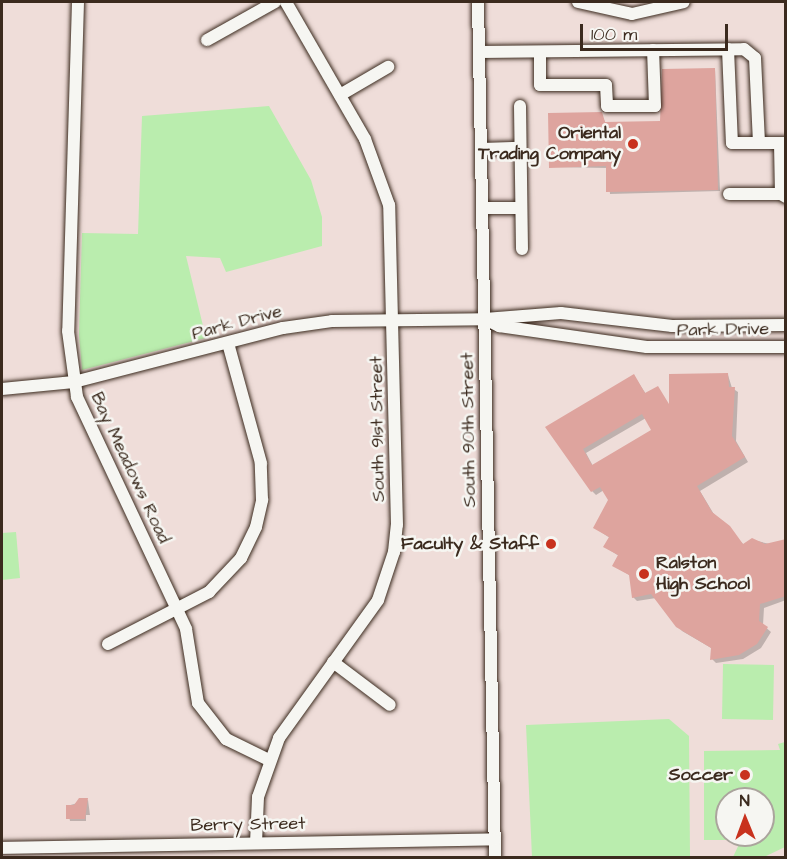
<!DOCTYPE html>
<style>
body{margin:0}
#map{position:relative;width:787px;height:859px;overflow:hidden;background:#efddd9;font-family:"Architects Daughter",sans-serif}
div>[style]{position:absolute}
.green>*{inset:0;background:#baedae}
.shadow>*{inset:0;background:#0003}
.building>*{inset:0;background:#dea49e}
.roads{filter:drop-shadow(0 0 2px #3b2a1e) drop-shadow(0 0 2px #3b2a1e)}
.minor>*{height:12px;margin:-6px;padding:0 6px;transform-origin:6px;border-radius:6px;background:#f6f6f2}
.dots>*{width:16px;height:16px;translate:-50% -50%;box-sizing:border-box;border:3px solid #f6f6f2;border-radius:50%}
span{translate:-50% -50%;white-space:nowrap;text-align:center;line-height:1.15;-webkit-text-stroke:5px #f6f6f2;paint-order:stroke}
.poi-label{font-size:18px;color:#3b2a1e;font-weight:700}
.right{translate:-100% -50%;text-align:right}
.left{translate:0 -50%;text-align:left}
.street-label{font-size:18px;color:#3b2a1e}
.frame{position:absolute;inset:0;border:3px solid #3b2a1e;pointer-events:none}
.north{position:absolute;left:715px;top:787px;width:60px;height:60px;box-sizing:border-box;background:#f6f6f2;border:2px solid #aba49d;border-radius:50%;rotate:359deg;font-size:16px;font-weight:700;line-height:24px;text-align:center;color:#3b2a1e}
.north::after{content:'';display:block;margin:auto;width:21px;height:27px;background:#c8321e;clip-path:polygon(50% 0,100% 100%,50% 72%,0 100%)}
.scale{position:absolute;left:580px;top:24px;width:148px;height:27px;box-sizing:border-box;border:3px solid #3b2a1e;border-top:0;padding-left:8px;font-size:18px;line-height:21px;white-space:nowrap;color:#3b2a1e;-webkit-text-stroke:4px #f6f6f2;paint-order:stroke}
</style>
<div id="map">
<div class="green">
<i style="clip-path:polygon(269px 106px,311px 180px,322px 217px,322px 246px,226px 272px,220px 258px,186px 256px,206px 338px,82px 370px,79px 335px,82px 233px,138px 234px,142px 116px)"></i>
<i style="clip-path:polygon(16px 532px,20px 578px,2px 580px,2px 533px)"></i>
<i style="clip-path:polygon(723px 664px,774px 665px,773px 720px,722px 719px)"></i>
<i style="clip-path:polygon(669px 719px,689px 736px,690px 857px,532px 857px,526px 725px)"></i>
<i style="clip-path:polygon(evenodd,785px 742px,785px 847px,764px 857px,733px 857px,741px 840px,704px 840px,704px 751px,780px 750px,778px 744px,785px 742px,727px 799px,763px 799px,763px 835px,727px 835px,727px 799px)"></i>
</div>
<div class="shadow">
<i style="clip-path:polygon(715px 69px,720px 191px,610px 194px,608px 168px,550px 167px,601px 113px,606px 124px,662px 123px)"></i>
<i style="clip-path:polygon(evenodd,728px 375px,732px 388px,738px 392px,736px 441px,748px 462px,700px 491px,715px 516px,744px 545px,753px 540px,774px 545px,786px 541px,786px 600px,764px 608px,763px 625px,771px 632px,761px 648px,743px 659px,716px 663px,712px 659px,713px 649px,682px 631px,656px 598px,637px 601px,633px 597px,631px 576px,614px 566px,619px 556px,605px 547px,610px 538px,595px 528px,610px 500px,604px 490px,596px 495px,592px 491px,547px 427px,634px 376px,646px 394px,671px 407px,728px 375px,646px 418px,653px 430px,593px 466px,586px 453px,646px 418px)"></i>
<i style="clip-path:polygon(88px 800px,90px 815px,86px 815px,86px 821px,70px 821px,67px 806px)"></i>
</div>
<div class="building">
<i style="clip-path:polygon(715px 68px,718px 190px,606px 192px,606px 166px,549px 168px,548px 113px,602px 112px,605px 122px,660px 121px,662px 69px)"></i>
<i style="clip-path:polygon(evenodd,728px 373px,729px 387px,735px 387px,732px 436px,745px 457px,697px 486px,712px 512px,730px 526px,743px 544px,752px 538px,765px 544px,786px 539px,786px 596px,760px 604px,759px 621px,768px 627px,757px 644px,739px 655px,710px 660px,711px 648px,676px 627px,651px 594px,632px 598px,629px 575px,612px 566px,618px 555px,603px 547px,609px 537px,593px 528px,608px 500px,600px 487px,591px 492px,545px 427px,634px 374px,645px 393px,658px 386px,669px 404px,669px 374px,728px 373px,642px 414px,651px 430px,592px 465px,583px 449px,642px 414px)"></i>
<i style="clip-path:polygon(79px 798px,88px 798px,85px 819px,66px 819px,66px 805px,74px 805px)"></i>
</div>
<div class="roads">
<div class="minor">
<i style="left:78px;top:2px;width:329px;rotate:91.7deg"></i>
<i style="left:68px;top:331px;width:67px;rotate:82.2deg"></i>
<i style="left:77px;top:397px;width:256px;rotate:64.8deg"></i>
<i style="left:186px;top:629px;width:75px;rotate:80.8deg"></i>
<i style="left:198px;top:703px;width:46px;rotate:52.1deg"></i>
<i style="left:226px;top:739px;width:48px;rotate:26deg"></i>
<i style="left:478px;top:2px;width:856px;rotate:88.86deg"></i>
<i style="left:578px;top:2px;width:55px;rotate:12.5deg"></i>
<i style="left:632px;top:14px;width:53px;rotate:-13deg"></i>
<i style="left:207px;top:40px;width:78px;rotate:-29.2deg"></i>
<i style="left:728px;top:49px;width:94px;rotate:87.6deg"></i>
<i style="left:732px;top:143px;width:27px"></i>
<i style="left:479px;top:52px;width:265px;rotate:-0.6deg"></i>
<i style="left:744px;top:49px;width:14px;rotate:39deg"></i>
<i style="left:755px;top:58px;width:85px;rotate:87.3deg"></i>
<i style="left:759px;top:143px;width:27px"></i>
<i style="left:540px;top:52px;width:33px;rotate:90deg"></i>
<i style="left:540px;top:85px;width:66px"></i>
<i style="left:606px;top:85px;width:21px;rotate:87deg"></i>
<i style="left:607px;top:106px;width:48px"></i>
<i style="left:655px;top:106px;width:56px;rotate:-92deg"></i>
<i style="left:340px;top:95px;width:56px;rotate:-30.3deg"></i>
<i style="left:520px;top:106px;width:143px;rotate:89.2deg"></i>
<i style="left:780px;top:143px;width:51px;rotate:88.9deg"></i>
<i style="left:482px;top:149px;width:38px;rotate:-2deg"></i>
<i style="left:729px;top:194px;width:52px"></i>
<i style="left:781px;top:194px;width:6px;rotate:31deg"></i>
<i style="left:483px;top:208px;width:38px"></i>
<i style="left:485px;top:319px;width:16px;rotate:27deg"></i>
<i style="left:499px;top:326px;width:149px;rotate:8.1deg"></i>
<i style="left:647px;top:347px;width:139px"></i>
<i style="left:2px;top:389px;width:72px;rotate:-5.6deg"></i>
<i style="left:74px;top:382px;width:216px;rotate:-14.5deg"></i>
<i style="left:283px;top:328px;width:49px;rotate:-8.1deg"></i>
<i style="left:332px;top:321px;width:153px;rotate:-0.7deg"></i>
<i style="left:485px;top:319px;width:76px;rotate:-4.5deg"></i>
<i style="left:561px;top:313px;width:112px;rotate:6.7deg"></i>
<i style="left:672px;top:326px;width:114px;rotate:-0.5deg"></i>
<i style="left:108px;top:644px;width:114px;rotate:-27.2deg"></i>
<i style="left:209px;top:592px;width:47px;rotate:-46.7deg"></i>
<i style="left:241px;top:558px;width:34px;rotate:-64deg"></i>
<i style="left:256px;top:527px;width:28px;rotate:-77deg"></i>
<i style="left:262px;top:500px;width:37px;rotate:-92deg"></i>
<i style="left:261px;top:463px;width:124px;rotate:-105.4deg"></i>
<i style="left:333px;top:662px;width:71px;rotate:37deg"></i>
<i style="left:256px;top:843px;width:46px;rotate:-87.5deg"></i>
<i style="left:258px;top:797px;width:63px;rotate:-70.4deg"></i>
<i style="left:279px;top:738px;width:170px;rotate:-54.3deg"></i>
<i style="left:378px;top:600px;width:51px;rotate:-71.6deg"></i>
<i style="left:394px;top:552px;width:27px;rotate:-84deg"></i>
<i style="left:397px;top:525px;width:320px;rotate:-91.4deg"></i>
<i style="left:389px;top:205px;width:70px;rotate:-110deg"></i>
<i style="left:365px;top:139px;width:158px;rotate:-120deg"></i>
<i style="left:2px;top:848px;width:493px;rotate:-1deg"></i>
</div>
</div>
<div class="dots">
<i style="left:633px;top:144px;background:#c8321e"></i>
<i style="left:551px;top:544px;background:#c8321e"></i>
<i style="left:644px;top:574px;background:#c8321e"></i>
<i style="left:745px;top:775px;background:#c8321e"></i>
</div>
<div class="poi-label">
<span class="right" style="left:621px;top:144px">Oriental<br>Trading Company</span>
<span class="right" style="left:539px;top:544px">Faculty &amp; Staff</span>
<span class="left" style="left:656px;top:574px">Ralston<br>High School</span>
<span class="right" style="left:733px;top:775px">Soccer</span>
</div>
<div class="street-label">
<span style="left:237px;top:323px;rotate:-15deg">Park Drive</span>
<span style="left:723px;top:330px;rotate:-1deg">Park Drive</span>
<span style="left:378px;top:429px;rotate:-91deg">South 91st Street</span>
<span style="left:469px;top:430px;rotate:-91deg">South 90th Street</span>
<span style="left:130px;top:468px;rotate:65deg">Bay Meadows Road</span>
<span style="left:248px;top:825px;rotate:-1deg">Berry Street</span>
</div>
<div class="frame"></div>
<div class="north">N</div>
<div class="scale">100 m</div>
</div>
